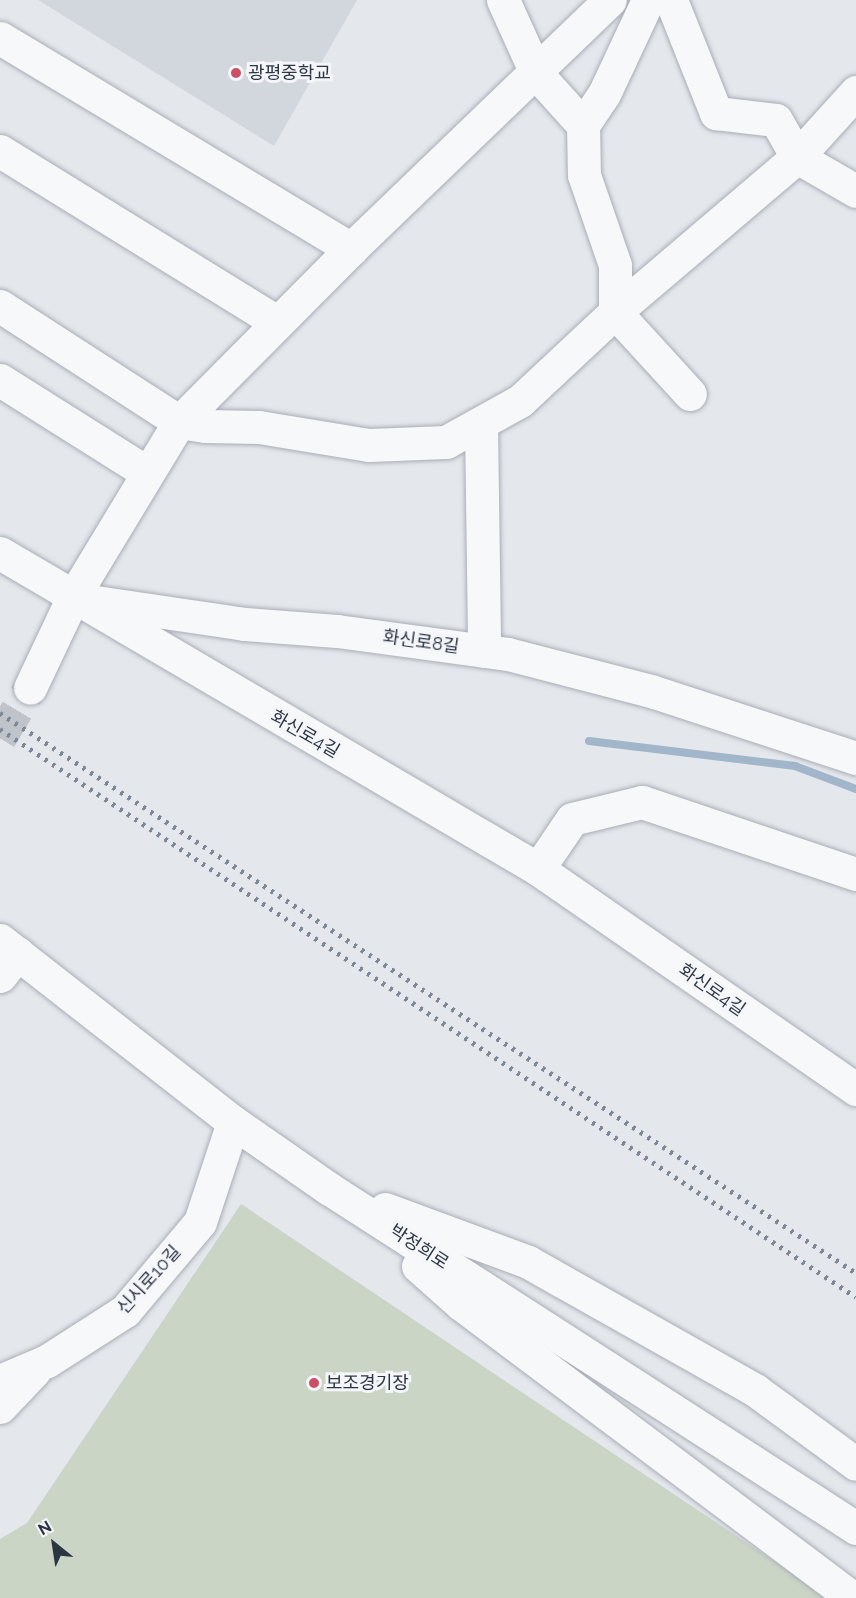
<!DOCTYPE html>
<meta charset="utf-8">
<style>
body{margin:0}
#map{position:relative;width:856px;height:1598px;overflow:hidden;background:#e4e7ec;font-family:Raleway,"Noto Sans KR",sans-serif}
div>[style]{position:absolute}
.built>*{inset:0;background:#d2d7dd}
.green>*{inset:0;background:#cad5c6}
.stream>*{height:8px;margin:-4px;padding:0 4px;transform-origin:4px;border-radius:4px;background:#a1b6ca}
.minor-tunnel>*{height:33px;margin-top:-16.5px;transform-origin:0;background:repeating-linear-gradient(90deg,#bfc3ca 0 33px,transparent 0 49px)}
.roads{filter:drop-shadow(0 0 2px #a9aeb6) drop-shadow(0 0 2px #a9aeb6)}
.minor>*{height:33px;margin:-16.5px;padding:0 16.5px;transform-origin:16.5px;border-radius:16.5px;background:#f7f8fa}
.rail>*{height:4.5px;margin-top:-2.25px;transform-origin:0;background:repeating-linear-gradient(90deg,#7e8795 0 3px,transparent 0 9px)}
.dots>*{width:16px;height:16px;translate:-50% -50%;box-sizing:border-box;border:3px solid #f4f6f9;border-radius:50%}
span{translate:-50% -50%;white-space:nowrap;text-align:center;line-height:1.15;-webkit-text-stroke:6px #f4f6f9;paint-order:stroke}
.poi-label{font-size:18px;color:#2c3544}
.left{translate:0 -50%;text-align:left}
.street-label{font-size:18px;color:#2c3544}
.north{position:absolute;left:24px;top:1514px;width:60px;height:60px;-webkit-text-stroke:4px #f4f6f9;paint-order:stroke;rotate:330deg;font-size:16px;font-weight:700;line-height:24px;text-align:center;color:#2c3544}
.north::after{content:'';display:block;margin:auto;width:21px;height:27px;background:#2c3544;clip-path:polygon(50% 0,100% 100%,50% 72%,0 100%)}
</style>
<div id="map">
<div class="built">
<i style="clip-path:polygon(38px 0,357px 0,274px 146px)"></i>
</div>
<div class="green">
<i style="clip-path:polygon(241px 1204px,829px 1598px,0 1598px,0 1539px,27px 1523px)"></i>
</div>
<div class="stream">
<i style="left:589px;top:741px;width:208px;rotate:6.9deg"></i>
<i style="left:795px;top:766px;width:65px;rotate:20.7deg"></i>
</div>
<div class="minor-tunnel">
<i style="left:0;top:738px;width:58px;rotate:-59deg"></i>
</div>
<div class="roads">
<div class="minor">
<i style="left:503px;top:0;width:80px;rotate:65.7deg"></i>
<i style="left:536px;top:73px;width:70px;rotate:47.9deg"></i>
<i style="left:583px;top:125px;width:50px;rotate:88.9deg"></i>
<i style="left:584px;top:175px;width:95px;rotate:71deg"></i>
<i style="left:615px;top:265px;width:47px;rotate:90deg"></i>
<i style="left:671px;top:0;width:122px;rotate:68.3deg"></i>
<i style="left:716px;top:113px;width:60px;rotate:6.7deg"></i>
<i style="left:776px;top:120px;width:43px;rotate:60.4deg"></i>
<i style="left:797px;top:157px;width:68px;rotate:30deg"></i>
<i style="left:0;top:38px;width:410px;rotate:31deg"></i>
<i style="left:351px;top:249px;width:244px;rotate:134.8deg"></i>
<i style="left:179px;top:422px;width:207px;rotate:121.2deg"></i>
<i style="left:72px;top:599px;width:98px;rotate:115.3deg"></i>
<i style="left:583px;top:125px;width:37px;rotate:-56deg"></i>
<i style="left:604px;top:94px;width:104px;rotate:-64.9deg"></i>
<i style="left:0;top:151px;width:323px;rotate:31.7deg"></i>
<i style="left:351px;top:249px;width:359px;rotate:-43.9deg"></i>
<i style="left:0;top:306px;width:213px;rotate:32.9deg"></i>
<i style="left:179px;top:422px;width:26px;rotate:9deg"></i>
<i style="left:205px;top:426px;width:54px;rotate:1.1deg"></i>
<i style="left:259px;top:427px;width:111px;rotate:9.3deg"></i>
<i style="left:369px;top:445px;width:77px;rotate:-2.2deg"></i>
<i style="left:446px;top:442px;width:85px;rotate:-29deg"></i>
<i style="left:520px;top:401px;width:130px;rotate:-43.1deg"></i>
<i style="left:615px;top:312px;width:111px;rotate:47.6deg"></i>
<i style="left:615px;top:312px;width:239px;rotate:-40.4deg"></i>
<i style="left:797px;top:157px;width:88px;rotate:-47.8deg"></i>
<i style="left:0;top:380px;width:173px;rotate:32.2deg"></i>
<i style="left:481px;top:424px;width:227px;rotate:89.2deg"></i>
<i style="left:0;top:553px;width:624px;rotate:30.43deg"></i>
<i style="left:538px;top:869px;width:387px;rotate:34.7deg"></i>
<i style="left:89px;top:601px;width:158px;rotate:8.4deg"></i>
<i style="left:245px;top:624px;width:92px;rotate:4.4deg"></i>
<i style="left:337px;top:631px;width:173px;rotate:7.7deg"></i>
<i style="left:508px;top:654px;width:148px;rotate:14.5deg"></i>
<i style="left:651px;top:691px;width:216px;rotate:18.1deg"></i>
<i style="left:538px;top:869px;width:60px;rotate:-55.8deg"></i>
<i style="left:572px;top:819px;width:72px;rotate:-13.7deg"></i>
<i style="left:642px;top:802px;width:226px;rotate:18.6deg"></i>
<i style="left:0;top:940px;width:296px;rotate:38deg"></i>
<i style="left:233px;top:1122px;width:116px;rotate:34.8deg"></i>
<i style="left:328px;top:1188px;width:628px;rotate:32.78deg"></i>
<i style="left:0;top:976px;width:29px;rotate:-52deg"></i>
<i style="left:385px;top:1209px;width:153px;rotate:20.3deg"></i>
<i style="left:528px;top:1262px;width:261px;rotate:29.4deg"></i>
<i style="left:755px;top:1390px;width:125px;rotate:36.2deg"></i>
<i style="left:418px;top:1266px;width:57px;rotate:41.5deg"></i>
<i style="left:461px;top:1304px;width:489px;rotate:36.9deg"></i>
<i style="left:0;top:1381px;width:51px;rotate:-23.1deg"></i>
<i style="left:47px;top:1361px;width:93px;rotate:-32.7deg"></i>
<i style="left:125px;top:1311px;width:116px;rotate:-49.9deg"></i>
<i style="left:200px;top:1222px;width:105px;rotate:-71.7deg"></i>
<i style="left:0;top:1407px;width:50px;rotate:-46.6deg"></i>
</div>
</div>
<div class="rail">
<i style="left:0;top:713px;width:1023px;rotate:33.19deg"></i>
<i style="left:0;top:729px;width:1027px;rotate:33.57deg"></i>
</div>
<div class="dots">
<i style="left:236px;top:73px;background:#cb4f65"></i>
<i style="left:314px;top:1383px;background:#cb4f65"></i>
</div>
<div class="poi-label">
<span class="left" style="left:248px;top:73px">광평중학교</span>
<span class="left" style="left:326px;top:1383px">보조경기장</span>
</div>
<div class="street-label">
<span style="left:421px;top:642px;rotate:8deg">화신로8길</span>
<span style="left:305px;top:734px;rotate:30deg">화신로4길</span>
<span style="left:712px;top:990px;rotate:35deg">화신로4길</span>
<span style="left:419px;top:1247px;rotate:33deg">박정희로</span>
<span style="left:149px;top:1280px;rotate:-48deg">신시로10길</span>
</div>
<div class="north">N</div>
</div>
